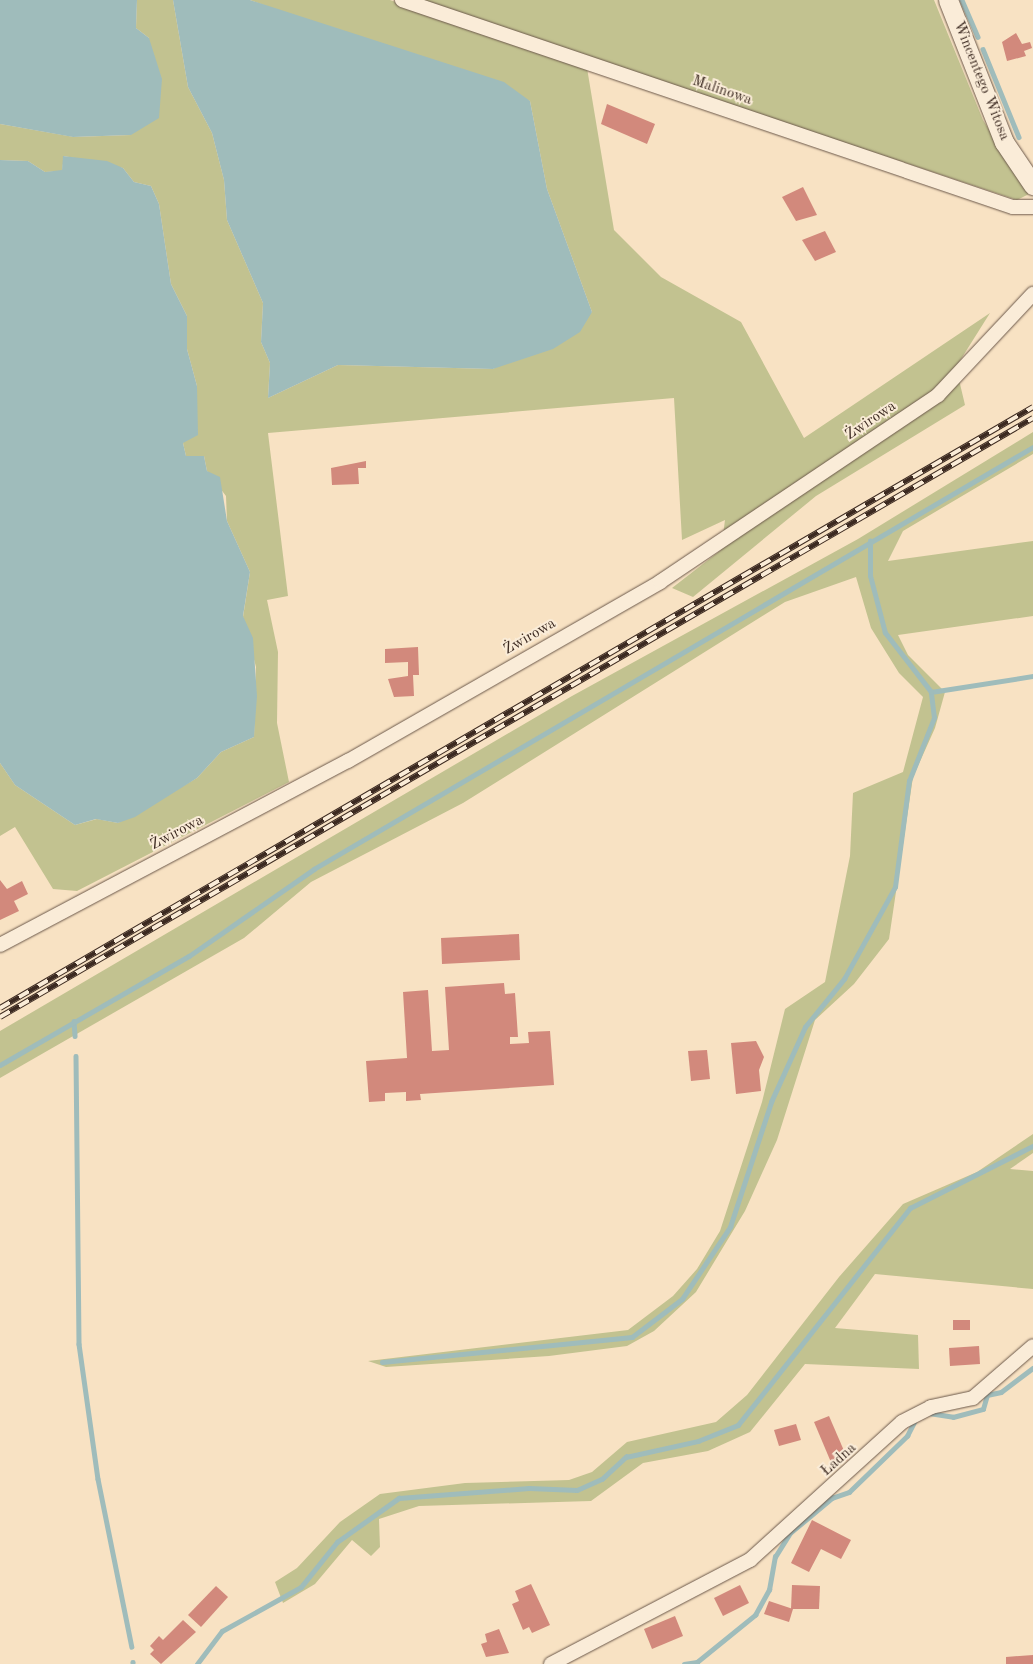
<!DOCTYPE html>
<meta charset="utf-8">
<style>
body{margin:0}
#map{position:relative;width:1033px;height:1664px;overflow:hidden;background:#f8e2c3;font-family:"Old Standard TT",serif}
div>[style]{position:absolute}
.green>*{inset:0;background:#c2c290}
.water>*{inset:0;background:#9fbcbb}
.stream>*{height:4.5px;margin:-2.25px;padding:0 2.25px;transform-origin:2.25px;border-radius:2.25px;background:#9fbcbb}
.building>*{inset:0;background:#d2897c}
.roads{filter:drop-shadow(0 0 1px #6b584a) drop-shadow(0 0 1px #6b584a)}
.street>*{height:14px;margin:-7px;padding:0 7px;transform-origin:7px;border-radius:7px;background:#faecd8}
.secondary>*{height:19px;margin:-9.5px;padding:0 9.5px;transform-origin:9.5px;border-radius:9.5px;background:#faecd8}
.rail>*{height:5.5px;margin-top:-2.75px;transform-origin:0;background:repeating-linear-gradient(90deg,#faecd8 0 11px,#3c2a21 0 22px);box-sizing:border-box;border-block:1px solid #3c2a21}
span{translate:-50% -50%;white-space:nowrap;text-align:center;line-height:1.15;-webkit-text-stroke:4px #faecd8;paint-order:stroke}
.street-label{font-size:15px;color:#3c2a21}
</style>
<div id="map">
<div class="green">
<i style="clip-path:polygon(137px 0,173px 0,188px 87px,212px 133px,224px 180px,227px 220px,263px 303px,261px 342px,270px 363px,268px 398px,338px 365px,493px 369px,592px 312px,547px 189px,530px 101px,250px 0,390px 0,587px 68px,614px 230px,661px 277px,741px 322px,804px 438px,990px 313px,956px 367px,965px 405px,816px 496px,693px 597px,672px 588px,721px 550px,725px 520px,682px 540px,674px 398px,268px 433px,288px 596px,267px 600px,278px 652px,277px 723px,289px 782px,77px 891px,53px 889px,15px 827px,0 836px,0 763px,15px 785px,75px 825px,97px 819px,118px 823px,197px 778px,221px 752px,254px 737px,256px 667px,243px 617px,250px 572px,227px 521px,226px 496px,207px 471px,204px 456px,186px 456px,183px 443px,197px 386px,187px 349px,187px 316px,171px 284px,159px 204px,151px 186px,134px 182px,123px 168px,64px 156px,62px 171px,45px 172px,28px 161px,0 160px,0 124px,74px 137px,131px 135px,149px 38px,136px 28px)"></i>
<i style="clip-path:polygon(416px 0,934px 0,983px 120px,1029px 194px,1017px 200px)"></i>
<i style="clip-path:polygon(1033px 432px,1033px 454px,903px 531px,888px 561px,1033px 541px,1033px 616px,898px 635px,908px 655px,945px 692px,935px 728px,913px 777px,889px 939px,854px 984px,815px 1020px,777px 1140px,745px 1211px,696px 1292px,654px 1331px,627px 1346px,549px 1356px,386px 1367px,368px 1361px,628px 1330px,673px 1296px,697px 1269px,720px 1231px,762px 1102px,785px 1009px,825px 982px,850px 856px,853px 793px,903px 772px,923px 697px,899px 673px,871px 628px,856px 577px,785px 602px,463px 803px,311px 882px,244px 938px,0 1078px,0 1031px,572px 696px,858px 539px)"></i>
<i style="clip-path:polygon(1033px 1134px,1033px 1153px,1010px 1169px,1033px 1171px,1033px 1289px,875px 1274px,835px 1328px,918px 1335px,919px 1369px,805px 1364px,750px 1432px,708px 1451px,643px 1463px,591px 1501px,419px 1506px,379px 1519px,380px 1547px,371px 1556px,352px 1540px,315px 1584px,283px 1603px,275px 1582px,297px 1568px,340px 1522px,380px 1494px,465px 1483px,569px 1480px,592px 1472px,627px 1442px,716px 1422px,747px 1395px,839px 1277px,903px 1204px,977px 1172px)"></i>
</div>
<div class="water">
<i style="clip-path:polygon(0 0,137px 0,136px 28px,149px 38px,162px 79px,159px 118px,131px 135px,73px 137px,0 124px)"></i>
<i style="clip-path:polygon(173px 0,250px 0,504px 82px,530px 101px,547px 189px,592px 312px,580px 332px,553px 349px,493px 369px,338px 365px,268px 398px,270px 363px,261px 342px,263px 303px,227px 220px,224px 180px,212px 133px,188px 87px)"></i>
<i style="clip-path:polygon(63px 156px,107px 161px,123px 168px,134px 182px,151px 186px,159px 204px,171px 284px,187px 316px,187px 349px,197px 386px,198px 435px,183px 443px,186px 456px,204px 456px,207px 471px,220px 477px,227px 521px,250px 572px,243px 616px,253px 638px,257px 696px,254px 737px,221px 752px,197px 778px,135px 817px,118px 823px,96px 819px,75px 825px,15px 785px,0 763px,0 160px,28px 161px,45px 172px,62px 170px)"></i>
</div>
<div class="stream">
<i style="left:962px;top:0;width:40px;rotate:66.6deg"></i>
<i style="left:983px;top:49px;width:95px;rotate:67.8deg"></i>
<i style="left:931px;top:692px;width:103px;rotate:-8.9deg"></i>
<i style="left:74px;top:1021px;width:15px;rotate:86deg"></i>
<i style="left:76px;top:1056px;width:288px;rotate:89.4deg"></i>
<i style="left:79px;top:1344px;width:136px;rotate:82deg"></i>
<i style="left:98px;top:1479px;width:171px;rotate:78.6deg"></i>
<i style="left:0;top:1065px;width:218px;rotate:-30deg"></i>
<i style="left:189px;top:956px;width:152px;rotate:-34.8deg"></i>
<i style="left:314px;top:869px;width:834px;rotate:-30.41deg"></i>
<i style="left:382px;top:1362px;width:251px;rotate:-5.7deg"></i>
<i style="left:632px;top:1337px;width:63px;rotate:-37.2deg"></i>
<i style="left:682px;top:1299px;width:87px;rotate:-56.3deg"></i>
<i style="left:730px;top:1227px;width:132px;rotate:-71.8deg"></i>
<i style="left:771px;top:1102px;width:82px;rotate:-65.6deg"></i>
<i style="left:805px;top:1027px;width:62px;rotate:-50.9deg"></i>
<i style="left:844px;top:979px;width:105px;rotate:-61deg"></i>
<i style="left:895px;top:887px;width:107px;rotate:-82.5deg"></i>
<i style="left:909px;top:781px;width:68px;rotate:-68.4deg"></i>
<i style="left:934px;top:718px;width:26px;rotate:-97deg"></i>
<i style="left:931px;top:692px;width:75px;rotate:-127.9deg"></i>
<i style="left:885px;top:633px;width:59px;rotate:-104.7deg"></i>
<i style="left:870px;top:576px;width:35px;rotate:-90deg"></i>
<i style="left:929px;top:1413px;width:24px;rotate:9deg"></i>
<i style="left:953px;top:1417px;width:31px;rotate:-15deg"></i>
<i style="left:983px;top:1409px;width:15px;rotate:-74deg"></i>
<i style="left:987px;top:1395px;width:14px;rotate:-12deg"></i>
<i style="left:1001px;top:1392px;width:40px;rotate:-37deg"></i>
<i style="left:133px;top:1662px;width:2px;rotate:90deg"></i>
<i style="left:197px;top:1664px;width:41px;rotate:-52.9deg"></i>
<i style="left:222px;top:1631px;width:90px;rotate:-29.1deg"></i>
<i style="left:301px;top:1587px;width:58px;rotate:-51.3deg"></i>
<i style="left:337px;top:1542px;width:76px;rotate:-35.4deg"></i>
<i style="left:399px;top:1498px;width:130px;rotate:-4.4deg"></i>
<i style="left:529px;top:1488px;width:48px;rotate:2.4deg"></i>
<i style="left:577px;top:1490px;width:27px;rotate:-24deg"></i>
<i style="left:602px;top:1479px;width:33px;rotate:-43deg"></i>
<i style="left:626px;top:1457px;width:74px;rotate:-12.5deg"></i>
<i style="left:698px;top:1441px;width:43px;rotate:-21.8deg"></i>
<i style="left:738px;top:1425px;width:277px;rotate:-51.6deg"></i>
<i style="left:910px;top:1208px;width:138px;rotate:-26.8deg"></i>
<i style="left:684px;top:1664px;width:13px;rotate:-9deg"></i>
<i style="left:697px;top:1662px;width:75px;rotate:-39deg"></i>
<i style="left:755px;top:1615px;width:29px;rotate:-61deg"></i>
<i style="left:769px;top:1590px;width:34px;rotate:-80deg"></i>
<i style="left:775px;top:1557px;width:28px;rotate:-58deg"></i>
<i style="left:790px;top:1533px;width:55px;rotate:-39.8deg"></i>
<i style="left:832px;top:1498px;width:18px;rotate:-19deg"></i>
<i style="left:849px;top:1492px;width:81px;rotate:-44deg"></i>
<i style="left:907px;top:1436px;width:16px;rotate:-63deg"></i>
</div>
<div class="building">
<i style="clip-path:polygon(1016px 33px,1022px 44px,1030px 42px,1032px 48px,1024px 51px,1026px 56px,1007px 61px,1002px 42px)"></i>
<i style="clip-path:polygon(607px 104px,655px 124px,647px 144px,601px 124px)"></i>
<i style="clip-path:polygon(803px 187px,817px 215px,796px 221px,782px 197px)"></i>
<i style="clip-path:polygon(825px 231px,836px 252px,815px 261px,802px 240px)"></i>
<i style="clip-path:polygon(366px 461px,366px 468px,358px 468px,359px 484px,332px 485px,331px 468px)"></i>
<i style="clip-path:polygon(418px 647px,419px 675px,413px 675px,414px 696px,394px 697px,388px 679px,408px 676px,408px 662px,385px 663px,385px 649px)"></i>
<i style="clip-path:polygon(0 880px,7px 889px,22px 881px,28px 894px,14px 901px,19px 911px,0 920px)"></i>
<i style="clip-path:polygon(519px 934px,520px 960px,442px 964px,441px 938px)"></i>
<i style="clip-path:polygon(504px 983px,505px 994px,515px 993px,518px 1037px,510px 1037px,510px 1044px,529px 1043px,528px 1032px,550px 1031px,554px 1085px,420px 1094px,421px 1100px,406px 1101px,406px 1092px,385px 1093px,385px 1101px,369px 1102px,366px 1061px,407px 1058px,403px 992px,428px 990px,432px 1051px,449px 1050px,445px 987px)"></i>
<i style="clip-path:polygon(756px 1041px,764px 1057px,759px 1070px,761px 1091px,736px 1094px,731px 1043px)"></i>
<i style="clip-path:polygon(707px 1050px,710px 1079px,691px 1081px,688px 1051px)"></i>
<i style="clip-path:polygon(953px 1320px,970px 1320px,970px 1330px,953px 1330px)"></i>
<i style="clip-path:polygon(979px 1346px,980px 1364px,950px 1366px,949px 1348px)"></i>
<i style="clip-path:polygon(829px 1416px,848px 1460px,833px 1467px,814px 1422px)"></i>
<i style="clip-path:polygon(796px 1424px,801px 1440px,779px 1446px,774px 1430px)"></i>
<i style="clip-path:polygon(812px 1520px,851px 1540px,841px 1559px,821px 1549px,809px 1572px,791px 1563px)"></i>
<i style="clip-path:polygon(531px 1584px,550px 1625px,532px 1633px,529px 1627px,523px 1630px,512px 1604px,519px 1601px,515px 1591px)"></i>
<i style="clip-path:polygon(740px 1585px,749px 1603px,723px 1616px,714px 1598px)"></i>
<i style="clip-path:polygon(792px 1585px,820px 1586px,819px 1609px,791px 1609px)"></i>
<i style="clip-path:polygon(216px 1586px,228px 1597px,201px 1627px,188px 1615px)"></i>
<i style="clip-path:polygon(769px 1601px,793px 1609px,789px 1622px,764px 1614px)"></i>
<i style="clip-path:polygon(675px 1616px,683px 1636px,652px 1649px,644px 1629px)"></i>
<i style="clip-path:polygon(183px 1620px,196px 1632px,161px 1664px,150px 1654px,154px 1650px,150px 1646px,159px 1636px,163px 1640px)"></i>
<i style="clip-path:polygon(499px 1629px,509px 1653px,486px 1657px,481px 1644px,487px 1642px,485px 1634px)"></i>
<i style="clip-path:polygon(1033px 1655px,1033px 1664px,1006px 1664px,1006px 1657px)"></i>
</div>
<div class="roads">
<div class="street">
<i style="left:402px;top:0;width:645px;rotate:18.72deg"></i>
<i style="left:1013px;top:207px;width:20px"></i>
<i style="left:0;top:945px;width:394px;rotate:-27.9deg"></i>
<i style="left:348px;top:761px;width:360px;rotate:-29.8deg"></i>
<i style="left:660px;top:582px;width:335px;rotate:-33.9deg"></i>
<i style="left:938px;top:395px;width:139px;rotate:-46.8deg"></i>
<i style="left:551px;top:1664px;width:225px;rotate:-27.6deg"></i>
<i style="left:750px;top:1560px;width:205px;rotate:-42.2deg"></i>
<i style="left:902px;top:1422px;width:33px;rotate:-27deg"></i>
<i style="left:931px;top:1407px;width:43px;rotate:-12.1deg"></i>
<i style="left:973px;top:1398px;width:79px;rotate:-40.9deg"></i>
</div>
<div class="secondary">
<i style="left:948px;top:0;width:153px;rotate:68.5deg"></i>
<i style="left:1004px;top:142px;width:52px;rotate:56deg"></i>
</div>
</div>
<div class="rail">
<i style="left:0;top:1008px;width:1195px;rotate:-30.19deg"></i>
<i style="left:0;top:1017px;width:1194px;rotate:-30.11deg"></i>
</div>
<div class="street-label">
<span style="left:981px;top:81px;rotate:68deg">Wincentego Witosa</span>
<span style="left:722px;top:91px;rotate:19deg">Malinowa</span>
<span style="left:871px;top:421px;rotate:-34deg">Żwirowa</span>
<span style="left:530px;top:637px;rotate:-30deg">Żwirowa</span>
<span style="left:177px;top:833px;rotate:-28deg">Żwirowa</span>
<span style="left:839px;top:1460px;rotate:-42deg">Ładna</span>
</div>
</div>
